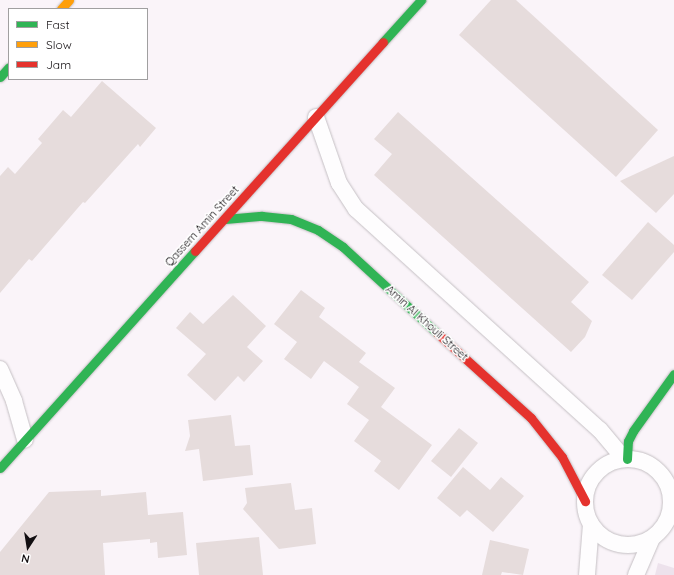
<!DOCTYPE html>
<style>
body{margin:0}
#map{position:relative;width:674px;height:575px;overflow:hidden;background:#faf4f9;font-family:Quicksand,sans-serif}
div>[style]{position:absolute}
.built>*{inset:0;background:#ede2ec}
.building>*{inset:0;background:#e6dcdc}
.roads{filter:drop-shadow(0 0 1px #c5c0c4) drop-shadow(0 0 1px #c5c0c4)}
.street>*{height:16px;margin:-8px;padding:0 8px;transform-origin:8px;border-radius:8px;background:#fefdfe}
.street>.ring{margin:-8px;padding:0;box-sizing:content-box;background:none;border:16px solid #fefdfe;border-radius:50%}
.fast>*{height:9px;margin:-4.5px;padding:0 4.5px;transform-origin:4.5px;border-radius:4.5px;background:#30b455}
.slow>*{height:9px;margin:-4.5px;padding:0 4.5px;transform-origin:4.5px;border-radius:4.5px;background:#ff9f0a}
.jam>*{height:9px;margin:-4.5px;padding:0 4.5px;transform-origin:4.5px;border-radius:4.5px;background:#e5322d}
span{translate:-50% -50%;white-space:nowrap;text-align:center;line-height:1.15;-webkit-text-stroke:3.5px #fff;paint-order:stroke}
.street-label{font-size:11px;color:#120e11}
.legend{position:absolute;left:8px;top:8px;width:140px;height:72px;box-sizing:border-box;background:#fff;border:1px solid #a09fa0;margin:0;padding:5px 7px;list-style:none;font-size:12px;color:#120e11}
.legend li{display:flex;align-items:center;gap:8px;height:20px}
.legend b{width:20px;border:1px solid #a09fa0}
.north{position:absolute;left:8px;top:527px;width:40px;height:40px;-webkit-text-stroke:3px #fff;paint-order:stroke;rotate:192deg;font-size:11px;font-weight:700;line-height:16px;text-align:center;color:#120e11}
.north::after{content:'';display:block;margin:auto;width:14px;height:18px;background:#120e11;clip-path:polygon(50% 0,100% 100%,50% 72%,0 100%)}
</style>
<div id="map">
<div class="built">
<i style="clip-path:polygon(658px 563px,674px 568px,674px 575px,655px 575px)"></i>
</div>
<div class="building">
<i style="clip-path:polygon(491px 0,516px 0,658px 130px,616px 177px,459px 35px)"></i>
<i style="clip-path:polygon(102px 81px,156px 128px,140px 147px,138px 144px,85px 203px,83px 202px,32px 261px,29px 259px,0 293px,0 176px,8px 167px,15px 174px,42px 143px,38px 139px,63px 110px,71px 117px)"></i>
<i style="clip-path:polygon(398px 112px,589px 282px,571px 302px,592px 321px,585px 337px,571px 352px,374px 175px,392px 154px,374px 139px)"></i>
<i style="clip-path:polygon(674px 156px,674px 194px,656px 213px,620px 181px)"></i>
<i style="clip-path:polygon(648px 222px,674px 245px,674px 252px,632px 300px,602px 275px)"></i>
<i style="clip-path:polygon(301px 290px,325px 308px,319px 317px,366px 353px,359px 362px,395px 388px,381px 407px,432px 445px,399px 490px,374px 471px,381px 461px,354px 441px,369px 420px,347px 404px,359px 387px,324px 361px,311px 379px,284px 359px,297px 342px,274px 324px)"></i>
<i style="clip-path:polygon(233px 295px,266px 326px,247px 347px,263px 361px,244px 382px,238px 376px,215px 401px,187px 375px,206px 354px,176px 328px,190px 312px,203px 324px)"></i>
<i style="clip-path:polygon(231px 415px,235px 446px,250px 445px,253px 475px,203px 481px,199px 449px,185px 451px,190px 436px,188px 420px)"></i>
<i style="clip-path:polygon(459px 428px,478px 443px,451px 477px,431px 461px)"></i>
<i style="clip-path:polygon(463px 467px,490px 490px,501px 477px,524px 496px,493px 532px,467px 510px,460px 517px,437px 498px)"></i>
<i style="clip-path:polygon(291px 483px,295px 510px,312px 508px,316px 544px,279px 549px,243px 509px,247px 503px,245px 488px)"></i>
<i style="clip-path:polygon(101px 490px,101px 496px,146px 492px,148px 515px,183px 512px,187px 555px,158px 558px,157px 542px,150px 543px,150px 539px,103px 543px,105px 575px,0 575px,0 552px,49px 492px)"></i>
<i style="clip-path:polygon(259px 537px,263px 575px,199px 575px,196px 543px)"></i>
<i style="clip-path:polygon(490px 540px,529px 549px,523px 575px,502px 572px,501px 575px,482px 575px)"></i>
</div>
<div class="roads">
<div class="street">
<i style="left:316px;top:117px;width:70px;rotate:70.8deg"></i>
<i style="left:339px;top:183px;width:31px;rotate:57deg"></i>
<i style="left:356px;top:209px;width:329px;rotate:42.2deg"></i>
<i style="left:600px;top:430px;width:38px;rotate:50deg"></i>
<i style="left:0;top:369px;width:35px;rotate:66deg"></i>
<i style="left:14px;top:401px;width:40px;rotate:74deg"></i>
<i class="ring" style="left:585px;top:459px;width:70px;height:70px"></i>
<i style="left:587px;top:575px;width:51px;rotate:-85.5deg"></i>
<i style="left:636px;top:575px;width:40px;rotate:-66.6deg"></i>
</div>
<div class="fast">
<i style="left:383px;top:42px;width:57px;rotate:-47.9deg"></i>
<i style="left:0;top:77px;width:13px;rotate:-48deg"></i>
<i style="left:225px;top:219px;width:37px;rotate:-5deg"></i>
<i style="left:262px;top:216px;width:29px;rotate:6deg"></i>
<i style="left:291px;top:219px;width:29px;rotate:22deg"></i>
<i style="left:318px;top:230px;width:30px;rotate:34deg"></i>
<i style="left:343px;top:247px;width:127px;rotate:42.5deg"></i>
<i style="left:627px;top:459px;width:18px;rotate:-87deg"></i>
<i style="left:628px;top:441px;width:11px;rotate:-63deg"></i>
<i style="left:633px;top:431px;width:70px;rotate:-54.3deg"></i>
<i style="left:0;top:468px;width:292px;rotate:-48.1deg"></i>
</div>
<div class="slow">
<i style="left:61px;top:9px;width:12px;rotate:-48deg"></i>
</div>
<div class="jam">
<i style="left:195px;top:251px;width:281px;rotate:-48deg"></i>
<i style="left:437px;top:333px;width:127px;rotate:42.1deg"></i>
<i style="left:531px;top:418px;width:50px;rotate:51.5deg"></i>
<i style="left:562px;top:457px;width:50px;rotate:62.4deg"></i>
</div>
</div>
<div class="street-label">
<span style="left:202px;top:226px;rotate:-48deg">Qassem Amin Street</span>
<span style="left:427px;top:323px;rotate:42deg">Amin Al Khouli Street</span>
</div>
<ul class="legend">
<li><b style="height:5px;background:#30b455"></b>Fast</li>
<li><b style="height:5px;background:#ff9f0a"></b>Slow</li>
<li><b style="height:5px;background:#e5322d"></b>Jam</li>
</ul>
<div class="north">N</div>
</div>
